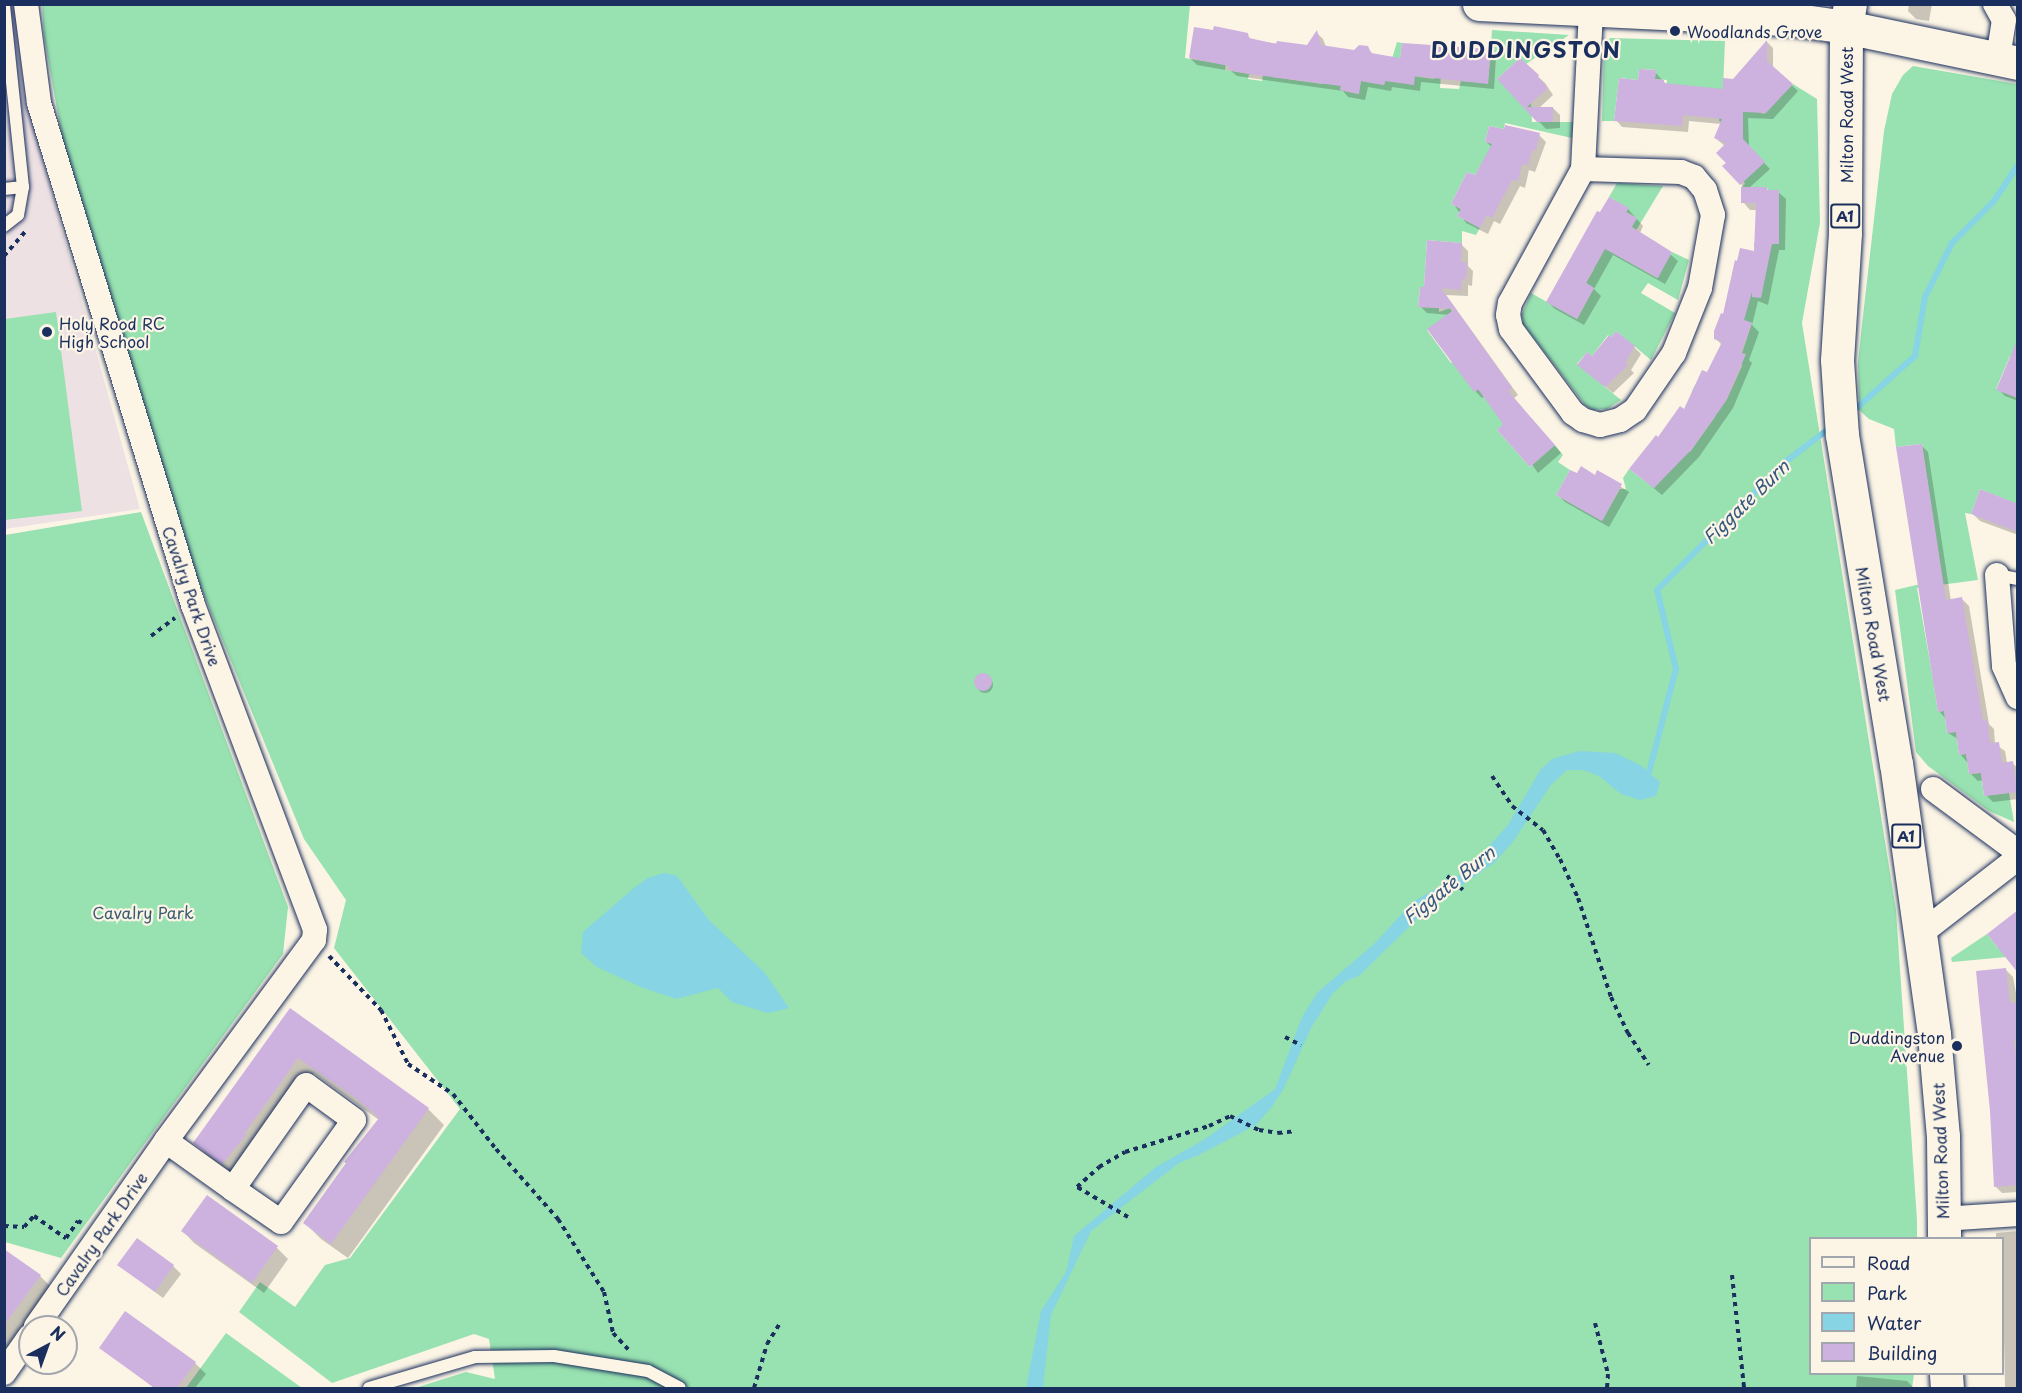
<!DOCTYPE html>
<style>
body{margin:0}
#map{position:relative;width:2022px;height:1393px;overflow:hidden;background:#fcf5e5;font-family:"Playpen Sans",sans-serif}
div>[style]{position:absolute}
.built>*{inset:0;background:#eee1e3}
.green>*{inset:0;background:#98e1b0}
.water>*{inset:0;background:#86d4e4}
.shadow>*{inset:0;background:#0003}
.round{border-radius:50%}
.stream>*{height:6px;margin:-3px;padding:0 3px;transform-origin:3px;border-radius:3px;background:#86d4e4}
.building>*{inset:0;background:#cdb1df}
.path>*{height:4px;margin-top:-2px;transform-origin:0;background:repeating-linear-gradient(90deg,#1b2f5e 0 4.5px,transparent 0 9px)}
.roads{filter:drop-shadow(0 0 2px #1b2f5e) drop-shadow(0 0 2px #1b2f5e)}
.lane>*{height:12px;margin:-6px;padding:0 6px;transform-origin:6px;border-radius:6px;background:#fcf5e5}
.street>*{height:24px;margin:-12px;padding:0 12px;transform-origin:12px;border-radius:12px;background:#fcf5e5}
.secondary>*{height:33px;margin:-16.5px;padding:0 16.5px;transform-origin:16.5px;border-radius:16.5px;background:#fcf5e5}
.primary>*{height:33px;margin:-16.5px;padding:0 16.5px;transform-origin:16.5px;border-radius:16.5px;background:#fcf5e5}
.dots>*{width:16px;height:16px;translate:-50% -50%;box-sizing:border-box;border:3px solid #fcf5e5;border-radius:50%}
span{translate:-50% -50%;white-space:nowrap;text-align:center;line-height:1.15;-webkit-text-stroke:4.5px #fcf5e5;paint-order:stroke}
.shield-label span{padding:2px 4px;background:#fcf5e5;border:2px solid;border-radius:4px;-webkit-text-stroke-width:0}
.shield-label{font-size:15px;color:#1b2f5e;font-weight:700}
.poi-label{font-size:16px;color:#1b2f5e}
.left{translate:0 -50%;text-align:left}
.right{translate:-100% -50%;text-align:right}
.street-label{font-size:16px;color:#1b2f5e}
.park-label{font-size:16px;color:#3a5c72}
.water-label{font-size:18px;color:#365880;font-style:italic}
.district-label{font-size:22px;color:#1b2f5e;font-weight:700;letter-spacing:1.5px}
.frame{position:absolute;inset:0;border:6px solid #1b2f5e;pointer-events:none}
.legend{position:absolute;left:1809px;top:1237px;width:195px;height:138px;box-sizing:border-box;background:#fcf5e5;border:2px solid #a2a6af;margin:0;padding:8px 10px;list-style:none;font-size:18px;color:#1b2f5e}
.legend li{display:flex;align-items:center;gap:12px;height:30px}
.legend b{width:30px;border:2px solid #a2a6af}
.north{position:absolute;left:18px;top:1315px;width:60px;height:60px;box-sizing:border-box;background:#fcf5e5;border:2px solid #a2a6af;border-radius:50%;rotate:41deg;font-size:16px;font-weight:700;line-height:24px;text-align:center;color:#1b2f5e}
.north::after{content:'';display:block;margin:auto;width:21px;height:27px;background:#1b2f5e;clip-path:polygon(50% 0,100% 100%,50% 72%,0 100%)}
</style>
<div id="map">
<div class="built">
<i style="clip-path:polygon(4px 5px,21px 5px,41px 154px,140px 509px,5px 529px)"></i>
</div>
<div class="green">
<i style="clip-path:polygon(42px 5px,1190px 5px,1185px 58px,1215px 63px,1227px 50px,1225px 70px,1249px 74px,1248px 79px,1262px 81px,1265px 63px,1272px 77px,1322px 84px,1343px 78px,1340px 90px,1358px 94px,1361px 81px,1384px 85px,1397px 42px,1402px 43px,1398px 74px,1434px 79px,1435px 73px,1441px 74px,1440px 88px,1459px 89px,1461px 81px,1488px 83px,1492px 30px,1569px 35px,1526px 64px,1520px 58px,1497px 79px,1531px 103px,1532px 122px,1574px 122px,1572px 138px,1505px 123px,1504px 129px,1489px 126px,1485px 142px,1493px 144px,1475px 175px,1467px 172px,1451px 204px,1461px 209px,1457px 216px,1480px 228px,1476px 235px,1462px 231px,1462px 243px,1427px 240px,1424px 287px,1420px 287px,1418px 307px,1439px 308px,1439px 312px,1450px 308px,1452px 312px,1427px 330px,1451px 363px,1456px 360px,1475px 392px,1478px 389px,1505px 423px,1497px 430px,1530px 467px,1555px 445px,1563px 455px,1558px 462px,1570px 470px,1556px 495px,1602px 521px,1620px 489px,1626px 489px,1623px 478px,1629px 469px,1654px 488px,1683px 457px,1677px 443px,1690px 452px,1715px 417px,1711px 405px,1692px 391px,1695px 385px,1727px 399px,1742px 366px,1742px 353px,1752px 323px,1741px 319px,1751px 294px,1763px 249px,1754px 247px,1754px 243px,1778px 244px,1767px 187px,1741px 187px,1745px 184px,1726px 143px,1722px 141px,1729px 125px,1719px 121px,1722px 98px,1764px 114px,1793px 84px,1817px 99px,1820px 223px,1802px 323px,1896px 910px,1917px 1220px,1917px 1238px,1810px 1238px,1810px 1374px,1914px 1374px,1912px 1388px,415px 1388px,466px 1372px,495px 1379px,489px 1339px,474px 1334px,332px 1383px,239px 1312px,260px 1282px,295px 1307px,325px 1265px,350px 1258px,460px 1109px,334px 948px,346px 900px,304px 839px,172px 517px,74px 205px,44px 36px)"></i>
<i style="clip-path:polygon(1610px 38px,1725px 41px,1723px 89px,1666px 94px,1667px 80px,1655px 79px,1656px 70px,1639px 69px,1638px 80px,1619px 78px,1614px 121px,1602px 121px,1604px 47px)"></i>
<i style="clip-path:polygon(1913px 66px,2017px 84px,2017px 358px,2010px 356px,1996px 389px,2017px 398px,2017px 504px,1980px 489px,1971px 514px,1965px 513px,1978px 580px,1917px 588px,1933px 679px,1958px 683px,1934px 686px,1938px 712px,1944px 711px,1947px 733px,1956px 732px,1959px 755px,1966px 754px,1969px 774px,1981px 773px,1984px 796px,2009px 793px,2014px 822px,1989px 811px,1928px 766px,1916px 752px,1895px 590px,1942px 579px,1922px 444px,1896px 447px,1894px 429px,1869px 419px,1859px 410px,1858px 362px,1862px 325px,1884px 131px,1892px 94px,1903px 75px)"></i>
<i style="clip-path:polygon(1617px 183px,1663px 186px,1620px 257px,1657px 278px,1672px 252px,1689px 260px,1678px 300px,1648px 283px,1641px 293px,1675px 313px,1651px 360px,1616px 331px,1611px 337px,1608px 335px,1592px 356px,1587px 352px,1577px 364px,1621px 400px,1607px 409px,1593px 410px,1585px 405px,1523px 324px,1522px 314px,1531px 293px,1577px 319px,1594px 288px,1586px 283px,1594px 269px,1587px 264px,1637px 218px,1626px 212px,1628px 208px,1609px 197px)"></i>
<i style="clip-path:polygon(56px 312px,82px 511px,5px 520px,5px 319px)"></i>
<i style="clip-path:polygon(141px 512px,288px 907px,283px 954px,61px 1258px,5px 1242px,5px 535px)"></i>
<i style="clip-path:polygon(1987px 934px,1998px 948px,2012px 938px,2017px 956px,1952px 962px,1951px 958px)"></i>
<i style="clip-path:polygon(226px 1333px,302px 1388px,186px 1388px)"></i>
</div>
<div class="water">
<i style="clip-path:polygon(1579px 751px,1615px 753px,1640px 765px,1660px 782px,1656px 796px,1640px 800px,1621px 794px,1599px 776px,1584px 770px,1567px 770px,1551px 785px,1512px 843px,1494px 863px,1425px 911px,1359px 976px,1346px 981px,1333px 993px,1311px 1028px,1284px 1088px,1271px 1108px,1256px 1125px,1199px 1155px,1179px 1163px,1091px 1231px,1051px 1315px,1043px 1388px,1026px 1388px,1041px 1311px,1066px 1272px,1074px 1236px,1156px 1167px,1205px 1139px,1275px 1089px,1302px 1017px,1318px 992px,1374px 944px,1413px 902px,1461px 874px,1482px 854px,1508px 825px,1541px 769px,1552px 759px)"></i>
<i style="clip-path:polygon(664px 873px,677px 876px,709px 920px,764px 972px,789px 1008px,768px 1013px,732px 1002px,718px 988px,676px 999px,641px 987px,597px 967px,581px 953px,583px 932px,634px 888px,648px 878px)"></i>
</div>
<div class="shadow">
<i style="clip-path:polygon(1909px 4px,1932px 4px,1929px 21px,1916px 19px,1908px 11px)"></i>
<i style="clip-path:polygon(1317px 33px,1323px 39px,1326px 47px,1354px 52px,1367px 48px,1374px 55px,1402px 59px,1490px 50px,1496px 57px,1494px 89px,1421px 82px,1420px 91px,1392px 87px,1391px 91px,1368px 87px,1365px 100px,1348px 97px,1343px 91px,1237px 76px,1231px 71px,1197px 65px,1190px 58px,1247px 35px,1253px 41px,1308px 47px)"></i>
<i style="clip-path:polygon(1767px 42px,1773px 48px,1773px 68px,1798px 91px,1773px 119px,1748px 118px,1749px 147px,1770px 169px,1749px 188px,1778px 192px,1786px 199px,1785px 250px,1779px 250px,1768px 305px,1758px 301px,1752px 325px,1759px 332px,1749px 360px,1752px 363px,1733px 408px,1699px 457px,1662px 495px,1639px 476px,1658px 439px,1684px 411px,1708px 374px,1722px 345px,1716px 339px,1755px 253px,1757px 210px,1750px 210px,1743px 202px,1743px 186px,1724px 167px,1728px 163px,1725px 146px,1715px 138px,1721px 124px,1689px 121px,1688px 132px,1622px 127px,1616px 120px,1639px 82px,1655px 72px,1667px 85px,1724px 91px)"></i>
<i style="clip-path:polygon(1520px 60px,1545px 83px,1553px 95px,1539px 108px,1553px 108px,1560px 115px,1560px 128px,1546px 129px,1499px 79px)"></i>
<i style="clip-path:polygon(1539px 135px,1546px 142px,1535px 172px,1529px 170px,1525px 188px,1520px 186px,1500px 224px,1494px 221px,1488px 234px,1466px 223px,1453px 203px,1476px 177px,1492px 147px,1486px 142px)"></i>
<i style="clip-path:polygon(1628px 209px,1643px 226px,1640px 233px,1656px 242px,1678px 261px,1665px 284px,1613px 255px,1594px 289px,1601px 296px,1584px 325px,1555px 309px,1548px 302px)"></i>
<i style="clip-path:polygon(1461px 244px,1468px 251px,1468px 266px,1473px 271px,1472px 286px,1468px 285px,1468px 296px,1446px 295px,1518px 395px,1514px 398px,1561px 453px,1538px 473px,1485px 396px,1482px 398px,1475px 391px,1450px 315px,1427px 313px,1420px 306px,1425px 289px)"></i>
<i style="clip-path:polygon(1634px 347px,1641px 354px,1631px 370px,1634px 373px,1613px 393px,1586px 371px)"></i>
<i style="clip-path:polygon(2018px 360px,2018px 401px,2005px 396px,1998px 389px)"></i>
<i style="clip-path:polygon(1921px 445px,1928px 452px,1951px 601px,1962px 599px,1969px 606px,1989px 724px,1994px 729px,1995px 744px,2005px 751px,2007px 763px,2012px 763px,2018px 768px,2018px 799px,1993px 802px,1986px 795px,1983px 780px,1978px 781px,1971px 774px,1967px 762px,1960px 754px,1958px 739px,1948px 733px,1946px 719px,1939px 711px)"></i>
<i style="clip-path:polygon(1598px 472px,1629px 492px,1609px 527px,1565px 502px,1558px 495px,1577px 475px,1596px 477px)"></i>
<i style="clip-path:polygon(2018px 505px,2018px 535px,1980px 521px,1973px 514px)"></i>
<i class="round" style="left:977px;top:677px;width:16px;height:16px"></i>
<i style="clip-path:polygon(2006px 970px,2013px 977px,2018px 1004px,2018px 1192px,2002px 1193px,1995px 1186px)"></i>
<i style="clip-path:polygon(291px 1010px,428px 1109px,444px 1125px,348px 1258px,321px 1239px,305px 1223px,379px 1120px,314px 1073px,239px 1178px,211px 1159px,195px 1143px)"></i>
<i style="clip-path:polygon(183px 1231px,277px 1248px,288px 1259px,264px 1293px,194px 1243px)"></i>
<i style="clip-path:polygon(2018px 1231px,2018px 1388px,2005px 1388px,2002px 1238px,1996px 1238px,1996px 1233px)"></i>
<i style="clip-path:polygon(4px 1263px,40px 1276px,63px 1299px,4px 1380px)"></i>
<i style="clip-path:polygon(119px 1265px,173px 1266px,181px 1274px,163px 1298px)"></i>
<i style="clip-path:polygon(101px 1347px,195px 1363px,206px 1374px,195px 1388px,154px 1388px)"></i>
<i style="clip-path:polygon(1857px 1376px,1907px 1381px,1914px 1388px,1856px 1388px)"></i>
</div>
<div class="stream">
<i style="left:1851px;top:413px;width:86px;rotate:-41.7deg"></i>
<i style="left:1915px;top:356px;width:60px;rotate:-80.4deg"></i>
<i style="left:1925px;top:297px;width:60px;rotate:-63.4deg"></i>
<i style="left:1952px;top:243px;width:59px;rotate:-45deg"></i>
<i style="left:1994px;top:201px;width:43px;rotate:-56.3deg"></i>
<i style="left:1647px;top:780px;width:115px;rotate:-75.4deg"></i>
<i style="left:1676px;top:669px;width:81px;rotate:-103.5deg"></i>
<i style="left:1657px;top:590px;width:181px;rotate:-45deg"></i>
<i style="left:1785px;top:462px;width:56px;rotate:-37.1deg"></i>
</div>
<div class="building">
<i style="clip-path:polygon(1214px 26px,1248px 33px,1249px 38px,1276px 44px,1277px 41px,1307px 45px,1317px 30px,1321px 45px,1354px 50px,1359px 45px,1368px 46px,1371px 53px,1400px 58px,1402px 43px,1491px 49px,1488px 84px,1415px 76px,1414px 85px,1385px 81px,1384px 85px,1361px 81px,1359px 94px,1340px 90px,1341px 86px,1249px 74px,1229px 70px,1229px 66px,1189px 58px,1194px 27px,1213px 30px)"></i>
<i style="clip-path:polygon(1767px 40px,1767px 61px,1793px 84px,1766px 113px,1743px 112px,1743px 139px,1765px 162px,1740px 185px,1722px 166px,1726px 163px,1716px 153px,1726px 143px,1714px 138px,1722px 119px,1683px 115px,1682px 126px,1614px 121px,1619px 78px,1638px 80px,1639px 69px,1656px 70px,1655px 79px,1664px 80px,1664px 83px,1723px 89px,1723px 78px,1733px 79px)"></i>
<i style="clip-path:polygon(1520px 58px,1539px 75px,1538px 77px,1548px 88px,1527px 107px,1553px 107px,1553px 122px,1537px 122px,1497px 79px)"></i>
<i style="clip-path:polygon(1505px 125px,1540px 133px,1536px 151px,1532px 150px,1528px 165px,1522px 164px,1518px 181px,1512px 180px,1492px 218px,1487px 215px,1480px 228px,1457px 216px,1461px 209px,1451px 204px,1467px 172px,1475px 175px,1492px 144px,1485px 142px,1489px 126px,1504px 129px)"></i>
<i style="clip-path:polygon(1741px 187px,1767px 187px,1767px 190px,1779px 190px,1779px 244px,1772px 244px,1761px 298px,1752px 297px,1752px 292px,1744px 320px,1752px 323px,1741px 353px,1746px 354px,1726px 401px,1692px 449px,1654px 488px,1629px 469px,1656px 435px,1658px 437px,1680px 406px,1684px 409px,1702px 370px,1707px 372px,1722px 342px,1714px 339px,1714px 331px,1721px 313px,1723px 314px,1735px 260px,1737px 261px,1740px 248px,1754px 251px,1756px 203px,1741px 203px)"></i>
<i style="clip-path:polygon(1609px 197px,1629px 208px,1626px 212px,1637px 218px,1632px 227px,1672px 252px,1658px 278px,1605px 249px,1586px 283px,1594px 288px,1577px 319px,1546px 302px,1597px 211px,1600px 212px)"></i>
<i style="clip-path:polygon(1427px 240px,1462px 243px,1461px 262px,1467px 263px,1466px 279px,1462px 279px,1461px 290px,1441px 288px,1512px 388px,1508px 391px,1555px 445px,1530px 467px,1497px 430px,1503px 424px,1478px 389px,1474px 392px,1427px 329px,1455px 309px,1418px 307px,1420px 287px,1424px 287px)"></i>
<i style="clip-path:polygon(1616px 331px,1635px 346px,1625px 362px,1628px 365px,1605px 387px,1577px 365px,1587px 352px,1592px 356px,1609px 335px,1611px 337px)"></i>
<i style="clip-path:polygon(2018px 338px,2018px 398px,1996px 390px)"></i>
<i style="clip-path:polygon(1922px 444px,1946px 600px,1962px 597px,1983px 721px,1987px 720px,1990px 743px,1999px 742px,2002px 763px,2013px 761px,2017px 792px,1984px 796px,1981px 773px,1969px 774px,1966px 754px,1959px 755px,1956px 732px,1947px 733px,1944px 711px,1938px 712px,1896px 447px)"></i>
<i style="clip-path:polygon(1581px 466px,1595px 475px,1597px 470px,1622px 484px,1602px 521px,1556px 495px,1570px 470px,1577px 473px)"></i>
<i style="clip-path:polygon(1980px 489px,2018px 504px,2018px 532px,1971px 514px)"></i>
<i class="round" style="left:974px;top:673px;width:18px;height:18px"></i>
<i style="clip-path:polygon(2018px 910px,2018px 973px,1987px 934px)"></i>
<i style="clip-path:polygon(2006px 968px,2010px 1003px,2018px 1002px,2018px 1039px,2014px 1040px,2018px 1074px,2018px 1185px,1994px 1187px,1990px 1111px,1976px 971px)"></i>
<i style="clip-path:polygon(290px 1008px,429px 1108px,331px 1244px,303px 1223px,346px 1163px,344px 1162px,379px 1118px,356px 1098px,298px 1058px,244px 1134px,246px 1135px,222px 1164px,193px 1143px)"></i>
<i style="clip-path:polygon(207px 1195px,278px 1246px,252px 1283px,181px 1231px)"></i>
<i style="clip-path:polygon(137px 1238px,174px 1265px,155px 1292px,117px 1265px)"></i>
<i style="clip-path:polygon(4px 1249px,41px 1275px,4px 1325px)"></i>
<i style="clip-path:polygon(125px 1311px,196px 1362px,176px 1389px,156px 1389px,99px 1348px)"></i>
</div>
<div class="path">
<i style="left:4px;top:256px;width:32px;rotate:-49deg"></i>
<i style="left:151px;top:636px;width:30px;rotate:-37deg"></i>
<i style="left:1492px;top:776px;width:36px;rotate:56deg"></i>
<i style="left:1512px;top:806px;width:39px;rotate:38deg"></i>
<i style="left:1543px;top:830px;width:34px;rotate:60deg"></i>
<i style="left:1560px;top:859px;width:43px;rotate:65.2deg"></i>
<i style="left:1578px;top:898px;width:104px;rotate:71.6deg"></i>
<i style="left:1611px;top:997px;width:40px;rotate:65deg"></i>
<i style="left:1628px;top:1033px;width:38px;rotate:57deg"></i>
<i style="left:1447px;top:876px;width:21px;rotate:41deg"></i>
<i style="left:329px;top:956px;width:75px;rotate:46.1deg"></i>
<i style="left:381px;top:1010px;width:60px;rotate:63.4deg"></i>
<i style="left:408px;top:1064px;width:54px;rotate:33.7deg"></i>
<i style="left:453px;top:1094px;width:70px;rotate:52deg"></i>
<i style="left:496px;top:1149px;width:94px;rotate:48.5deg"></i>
<i style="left:558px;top:1219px;width:86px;rotate:57.8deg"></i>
<i style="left:604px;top:1292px;width:42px;rotate:77.6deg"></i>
<i style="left:613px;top:1333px;width:25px;rotate:47deg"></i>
<i style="left:1285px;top:1037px;width:18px;rotate:27deg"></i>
<i style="left:1128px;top:1217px;width:59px;rotate:-149.5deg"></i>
<i style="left:1077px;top:1187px;width:30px;rotate:-42deg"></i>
<i style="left:1099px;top:1167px;width:30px;rotate:-30deg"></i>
<i style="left:1125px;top:1152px;width:88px;rotate:-17.2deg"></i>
<i style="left:1209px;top:1126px;width:23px;rotate:-25deg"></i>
<i style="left:1230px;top:1116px;width:32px;rotate:26deg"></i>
<i style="left:1259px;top:1130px;width:19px;rotate:9deg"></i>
<i style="left:1278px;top:1133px;width:18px;rotate:-6deg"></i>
<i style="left:4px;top:1226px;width:20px;rotate:3deg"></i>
<i style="left:24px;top:1227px;width:15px;rotate:-48deg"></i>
<i style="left:34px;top:1216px;width:39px;rotate:35deg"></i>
<i style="left:66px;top:1238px;width:21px;rotate:-55deg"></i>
<i style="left:78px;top:1221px;width:4px;rotate:27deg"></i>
<i style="left:1732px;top:1275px;width:114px;rotate:83.9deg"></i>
<i style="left:1595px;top:1323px;width:53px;rotate:75.7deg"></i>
<i style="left:1608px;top:1374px;width:14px;rotate:94deg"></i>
<i style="left:754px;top:1388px;width:46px;rotate:-73.5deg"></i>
<i style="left:767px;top:1344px;width:26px;rotate:-58deg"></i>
</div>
<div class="roads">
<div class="lane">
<i style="left:4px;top:6px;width:182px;rotate:84deg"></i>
<i style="left:23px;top:187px;width:28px;rotate:100deg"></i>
<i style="left:18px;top:215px;width:18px;rotate:142deg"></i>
<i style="left:4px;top:189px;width:19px;rotate:-6deg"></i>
<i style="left:1997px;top:575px;width:21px;rotate:11deg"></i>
<i style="left:369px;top:1388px;width:110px;rotate:-16.3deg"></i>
<i style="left:475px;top:1357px;width:79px;rotate:-0.7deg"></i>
<i style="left:554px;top:1356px;width:95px;rotate:9.1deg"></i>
<i style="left:648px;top:1371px;width:36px;rotate:28deg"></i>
</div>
<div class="street">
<i style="left:26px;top:4px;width:100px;rotate:82.5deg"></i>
<i style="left:39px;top:103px;width:525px;rotate:72.95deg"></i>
<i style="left:193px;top:605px;width:347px;rotate:69.4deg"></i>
<i style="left:315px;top:930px;width:10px;rotate:96deg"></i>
<i style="left:314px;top:940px;width:250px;rotate:126.4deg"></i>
<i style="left:166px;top:1141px;width:227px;rotate:125deg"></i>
<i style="left:1995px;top:4px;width:18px;rotate:61deg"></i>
<i style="left:2004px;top:20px;width:39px;rotate:99deg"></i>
<i style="left:1583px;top:169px;width:98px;rotate:1.8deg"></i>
<i style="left:1681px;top:172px;width:14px;rotate:21deg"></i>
<i style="left:1694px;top:177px;width:17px;rotate:50deg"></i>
<i style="left:1705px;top:190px;width:26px;rotate:72deg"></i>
<i style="left:1713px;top:215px;width:74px;rotate:100.1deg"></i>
<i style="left:1700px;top:288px;width:70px;rotate:111.8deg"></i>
<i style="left:1674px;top:353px;width:69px;rotate:124.4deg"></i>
<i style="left:1635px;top:410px;width:18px;rotate:146deg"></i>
<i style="left:1620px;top:420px;width:21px;rotate:166deg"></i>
<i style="left:1600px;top:425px;width:18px;rotate:-164deg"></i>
<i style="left:1583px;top:420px;width:12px;rotate:-145deg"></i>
<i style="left:1573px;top:413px;width:104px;rotate:-126.4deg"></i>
<i style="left:1511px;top:329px;width:14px;rotate:-102deg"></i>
<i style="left:1508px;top:315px;width:12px;rotate:-81deg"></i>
<i style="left:1510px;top:303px;width:153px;rotate:-61.4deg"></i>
<i style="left:1583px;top:169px;width:158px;rotate:-87.1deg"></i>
<i style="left:1997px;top:575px;width:91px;rotate:85.6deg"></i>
<i style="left:2004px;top:666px;width:34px;rotate:66deg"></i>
<i style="left:1933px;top:789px;width:106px;rotate:36.5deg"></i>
<i style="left:1920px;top:934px;width:124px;rotate:-37.8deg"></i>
<i style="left:166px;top:1141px;width:82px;rotate:35.6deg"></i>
<i style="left:233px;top:1189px;width:58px;rotate:34.5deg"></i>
<i style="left:281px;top:1222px;width:125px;rotate:-54.4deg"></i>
<i style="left:354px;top:1120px;width:59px;rotate:-143.9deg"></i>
<i style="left:306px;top:1085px;width:127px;rotate:125.1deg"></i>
<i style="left:1943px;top:1219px;width:75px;rotate:-3.8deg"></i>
<i style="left:4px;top:1373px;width:45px;rotate:-54.9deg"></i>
</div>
<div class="secondary">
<i style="left:1479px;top:4px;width:311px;rotate:2.8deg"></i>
<i style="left:1790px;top:19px;width:57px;rotate:8.1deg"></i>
<i style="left:1846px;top:27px;width:176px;rotate:11.8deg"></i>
</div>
<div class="primary">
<i style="left:1850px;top:4px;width:23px;rotate:100deg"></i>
<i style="left:1846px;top:27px;width:206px;rotate:90.3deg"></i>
<i style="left:1845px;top:233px;width:127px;rotate:93.6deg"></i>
<i style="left:1837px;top:360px;width:75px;rotate:86.2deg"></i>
<i style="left:1842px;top:435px;width:332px;rotate:80.7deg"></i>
<i style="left:1896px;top:763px;width:274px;rotate:82deg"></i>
<i style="left:1934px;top:1034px;width:102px;rotate:85deg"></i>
<i style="left:1943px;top:1136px;width:102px;rotate:89.4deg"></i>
<i style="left:1946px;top:1374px;width:14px;rotate:86deg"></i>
</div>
</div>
<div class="dots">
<i style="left:1675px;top:31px;background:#1b2f5e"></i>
<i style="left:47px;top:332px;background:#1b2f5e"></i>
<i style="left:1957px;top:1046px;background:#1b2f5e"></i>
</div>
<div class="shield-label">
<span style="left:1845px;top:216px">A1</span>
<span style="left:1906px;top:836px">A1</span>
</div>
<div class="poi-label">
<span class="left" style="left:1687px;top:31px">Woodlands Grove</span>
<span class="left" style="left:59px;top:332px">Holy Rood RC<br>High School</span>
<span class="right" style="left:1945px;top:1046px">Duddingston<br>Avenue</span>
</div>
<div class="street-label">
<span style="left:1846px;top:115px;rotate:-90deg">Milton Road West</span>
<span style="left:192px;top:596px;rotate:71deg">Cavalry Park Drive</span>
<span style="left:1874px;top:634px;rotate:80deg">Milton Road West</span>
<span style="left:1940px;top:1151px;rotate:-92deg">Milton Road West</span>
<span style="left:101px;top:1234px;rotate:-55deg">Cavalry Park Drive</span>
</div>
<div class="park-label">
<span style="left:143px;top:912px">Cavalry Park</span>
</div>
<div class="water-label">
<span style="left:1746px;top:502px;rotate:-44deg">Figgate Burn</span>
<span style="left:1449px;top:885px;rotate:-39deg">Figgate Burn</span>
</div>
<div class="district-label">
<span style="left:1526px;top:49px">DUDDINGSTON</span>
</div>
<div class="frame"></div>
<ul class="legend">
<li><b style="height:8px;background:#fcf5e5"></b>Road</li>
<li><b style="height:16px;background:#98e1b0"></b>Park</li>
<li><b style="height:16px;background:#86d4e4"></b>Water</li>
<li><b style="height:16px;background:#cdb1df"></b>Building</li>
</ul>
<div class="north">N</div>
</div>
